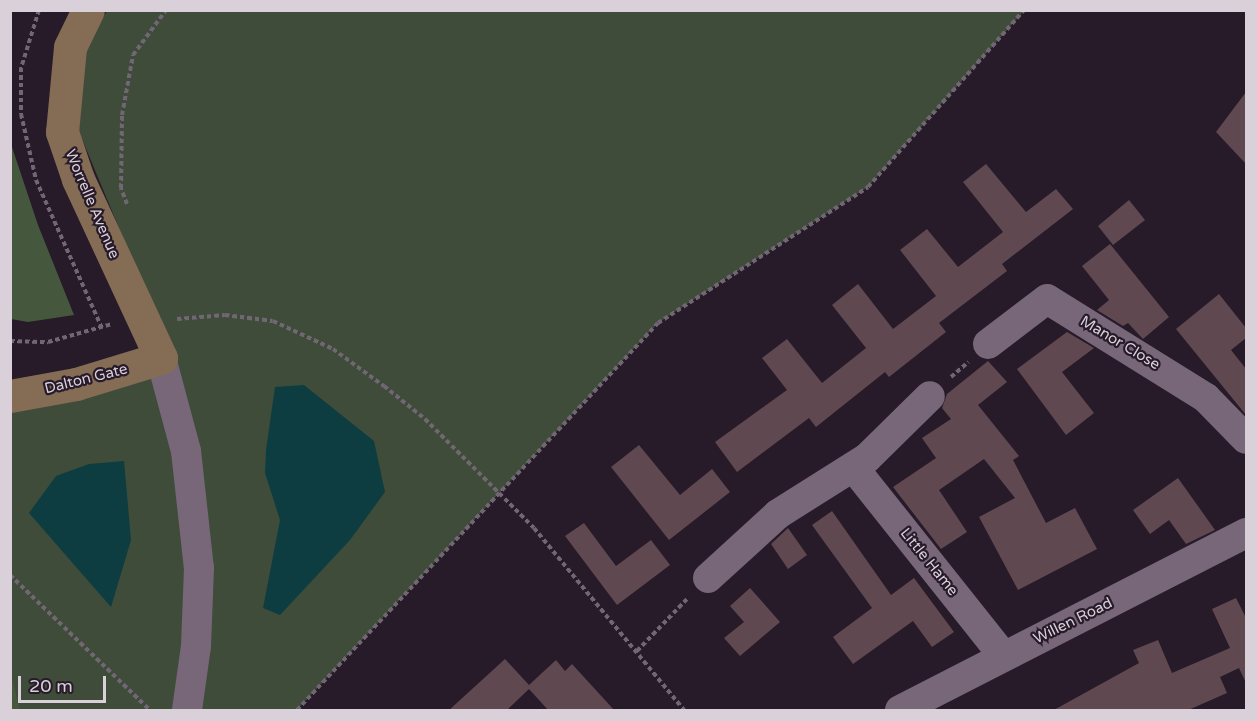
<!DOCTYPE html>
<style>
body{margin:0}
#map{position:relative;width:1257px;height:721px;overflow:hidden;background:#271a29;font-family:"Varela Round",sans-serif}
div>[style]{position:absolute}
.green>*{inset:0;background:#3f4c3a}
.forest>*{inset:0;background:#45583e}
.water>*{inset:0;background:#0d3d40}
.building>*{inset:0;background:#604850}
.path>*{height:4px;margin-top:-2px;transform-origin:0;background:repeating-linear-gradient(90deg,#716673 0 4.5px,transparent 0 7.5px)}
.street>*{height:30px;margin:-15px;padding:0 15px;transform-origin:15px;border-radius:15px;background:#776779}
.secondary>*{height:33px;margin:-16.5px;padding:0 16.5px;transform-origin:16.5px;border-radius:16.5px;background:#856c55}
span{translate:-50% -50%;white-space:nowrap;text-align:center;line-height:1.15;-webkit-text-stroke:4.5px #271a29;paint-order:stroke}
.street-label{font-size:15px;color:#d9d0da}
.frame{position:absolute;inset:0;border:12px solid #d9d0da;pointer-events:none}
.scale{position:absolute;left:18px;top:676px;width:88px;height:27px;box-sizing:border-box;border:3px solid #d9d0da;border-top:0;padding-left:8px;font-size:18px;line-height:21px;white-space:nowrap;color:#d9d0da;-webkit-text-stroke:4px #271a29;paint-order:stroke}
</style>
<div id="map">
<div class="green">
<i style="clip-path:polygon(107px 11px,1024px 11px,868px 187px,658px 323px,297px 710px,11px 710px,10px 411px,176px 365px,77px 127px,86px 43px)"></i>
</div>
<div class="forest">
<i style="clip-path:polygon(11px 144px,38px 225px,74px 315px,28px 322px,11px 319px)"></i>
<i style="clip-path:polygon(11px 674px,20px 710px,11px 710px)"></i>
</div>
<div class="water">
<i style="clip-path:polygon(304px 385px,374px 441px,385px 492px,350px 540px,280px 615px,263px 608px,280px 520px,265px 473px,266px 450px,275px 387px)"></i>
<i style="clip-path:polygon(124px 461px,131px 540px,111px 607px,29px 513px,56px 476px,89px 464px)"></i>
</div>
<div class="building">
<i style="clip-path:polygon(1246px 92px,1246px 164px,1216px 132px)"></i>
<i style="clip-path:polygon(986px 164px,1026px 212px,1056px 189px,1073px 209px,1002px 264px,1007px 271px,939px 323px,946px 332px,889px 377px,885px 372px,816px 427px,809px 418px,737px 472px,715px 442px,787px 390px,762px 358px,787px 339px,822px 383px,866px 348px,832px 305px,858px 284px,893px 329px,936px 296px,900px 250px,927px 229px,958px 267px,1003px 232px,963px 182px)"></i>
<i style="clip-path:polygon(1129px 200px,1145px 220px,1113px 245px,1098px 226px)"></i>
<i style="clip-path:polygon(1110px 244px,1169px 317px,1143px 339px,1128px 323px,1123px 326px,1097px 310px,1109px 300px,1082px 266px)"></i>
<i style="clip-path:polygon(1219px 294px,1246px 328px,1246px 338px,1231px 350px,1246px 369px,1246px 415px,1176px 329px)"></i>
<i style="clip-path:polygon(1067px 332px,1094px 348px,1062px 372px,1094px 413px,1066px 435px,1017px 369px)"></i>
<i style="clip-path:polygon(988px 361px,1007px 382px,978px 405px,1019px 456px,1013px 460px,1046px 523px,1075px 508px,1097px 549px,1018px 590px,979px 517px,1015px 498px,984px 459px,939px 490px,967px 532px,941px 549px,893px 487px,936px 458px,922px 438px,951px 419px,942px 408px,947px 394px)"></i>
<i style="clip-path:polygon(639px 445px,680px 495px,712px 469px,730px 492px,669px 540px,611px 467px)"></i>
<i style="clip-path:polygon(1178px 478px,1215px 530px,1186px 544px,1169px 520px,1150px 534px,1133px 510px)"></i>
<i style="clip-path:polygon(832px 511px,891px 595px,914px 578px,954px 632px,932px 647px,913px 621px,853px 664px,833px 637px,872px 608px,812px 525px)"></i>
<i style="clip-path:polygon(584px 523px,616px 566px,651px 540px,670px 565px,617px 605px,565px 536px)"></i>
<i style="clip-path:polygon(788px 528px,807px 555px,788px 569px,771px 544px)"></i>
<i style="clip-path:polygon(750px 588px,780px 622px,740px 656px,724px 638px,744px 622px,730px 606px)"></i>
<i style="clip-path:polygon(1236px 598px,1246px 618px,1246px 683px,1239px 668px,1220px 677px,1227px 693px,1186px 711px,1052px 711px,1139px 663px,1133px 650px,1158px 640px,1172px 673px,1230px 648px,1212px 609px)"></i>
<i style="clip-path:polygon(505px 659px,529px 685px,556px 660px,565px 671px,572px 664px,615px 711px,549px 711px,529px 689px,506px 711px,448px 711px)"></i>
</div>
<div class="path">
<i style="left:39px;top:10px;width:61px;rotate:107.2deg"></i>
<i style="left:21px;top:68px;width:46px;rotate:90deg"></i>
<i style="left:21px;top:114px;width:68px;rotate:77.2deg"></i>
<i style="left:36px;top:180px;width:162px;rotate:66deg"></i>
<i style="left:127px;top:204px;width:17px;rotate:-111deg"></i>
<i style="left:121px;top:188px;width:73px;rotate:-89.2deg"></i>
<i style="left:122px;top:115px;width:61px;rotate:-79.6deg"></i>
<i style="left:133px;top:55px;width:56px;rotate:-53.7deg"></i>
<i style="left:177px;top:319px;width:48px;rotate:-4.8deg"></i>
<i style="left:225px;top:315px;width:48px;rotate:7.1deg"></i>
<i style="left:273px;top:321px;width:66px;rotate:25deg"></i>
<i style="left:333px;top:349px;width:63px;rotate:36deg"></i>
<i style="left:384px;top:386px;width:53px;rotate:38.8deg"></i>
<i style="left:425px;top:419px;width:154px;rotate:45deg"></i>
<i style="left:534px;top:528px;width:236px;rotate:50.5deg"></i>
<i style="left:10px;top:341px;width:38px;rotate:2deg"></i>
<i style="left:48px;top:342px;width:66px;rotate:-15.7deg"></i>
<i style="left:951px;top:377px;width:23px;rotate:-41deg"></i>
<i style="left:10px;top:575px;width:194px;rotate:44deg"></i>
<i style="left:637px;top:651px;width:74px;rotate:-46.1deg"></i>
<i style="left:297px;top:710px;width:529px;rotate:-46.99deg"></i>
<i style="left:658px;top:323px;width:250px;rotate:-32.9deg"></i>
<i style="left:868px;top:187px;width:236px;rotate:-48.6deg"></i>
</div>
<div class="street">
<i style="left:988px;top:344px;width:74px;rotate:-37.3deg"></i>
<i style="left:1047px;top:299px;width:187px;rotate:31.9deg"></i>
<i style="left:1206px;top:398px;width:57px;rotate:45.7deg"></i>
<i style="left:161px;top:358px;width:96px;rotate:75deg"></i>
<i style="left:186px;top:451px;width:118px;rotate:83.7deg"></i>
<i style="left:199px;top:568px;width:78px;rotate:92.2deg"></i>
<i style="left:196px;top:646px;width:65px;rotate:98deg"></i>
<i style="left:854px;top:468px;width:239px;rotate:51.5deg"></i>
<i style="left:708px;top:578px;width:95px;rotate:-42.4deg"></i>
<i style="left:778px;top:514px;width:105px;rotate:-32.2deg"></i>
<i style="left:867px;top:458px;width:88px;rotate:-44.5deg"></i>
<i style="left:900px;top:710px;width:389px;rotate:-27.1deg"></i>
</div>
<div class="secondary">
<i style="left:10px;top:396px;width:67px;rotate:-10.3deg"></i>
<i style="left:76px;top:384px;width:89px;rotate:-17deg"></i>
<i style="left:161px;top:358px;width:197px;rotate:-114.9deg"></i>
<i style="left:78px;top:179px;width:50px;rotate:-108.8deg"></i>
<i style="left:62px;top:132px;width:85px;rotate:-84.6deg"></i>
<i style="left:70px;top:47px;width:41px;rotate:-64.1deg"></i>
</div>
<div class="street-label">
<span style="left:92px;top:204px;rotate:67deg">Worrelle Avenue</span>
<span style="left:1120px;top:343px;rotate:31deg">Manor Close</span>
<span style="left:86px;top:379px;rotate:-14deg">Dalton Gate</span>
<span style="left:929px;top:562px;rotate:51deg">Little Hame</span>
<span style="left:1073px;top:621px;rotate:-26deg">Willen Road</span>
</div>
<div class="frame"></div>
<div class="scale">20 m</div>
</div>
